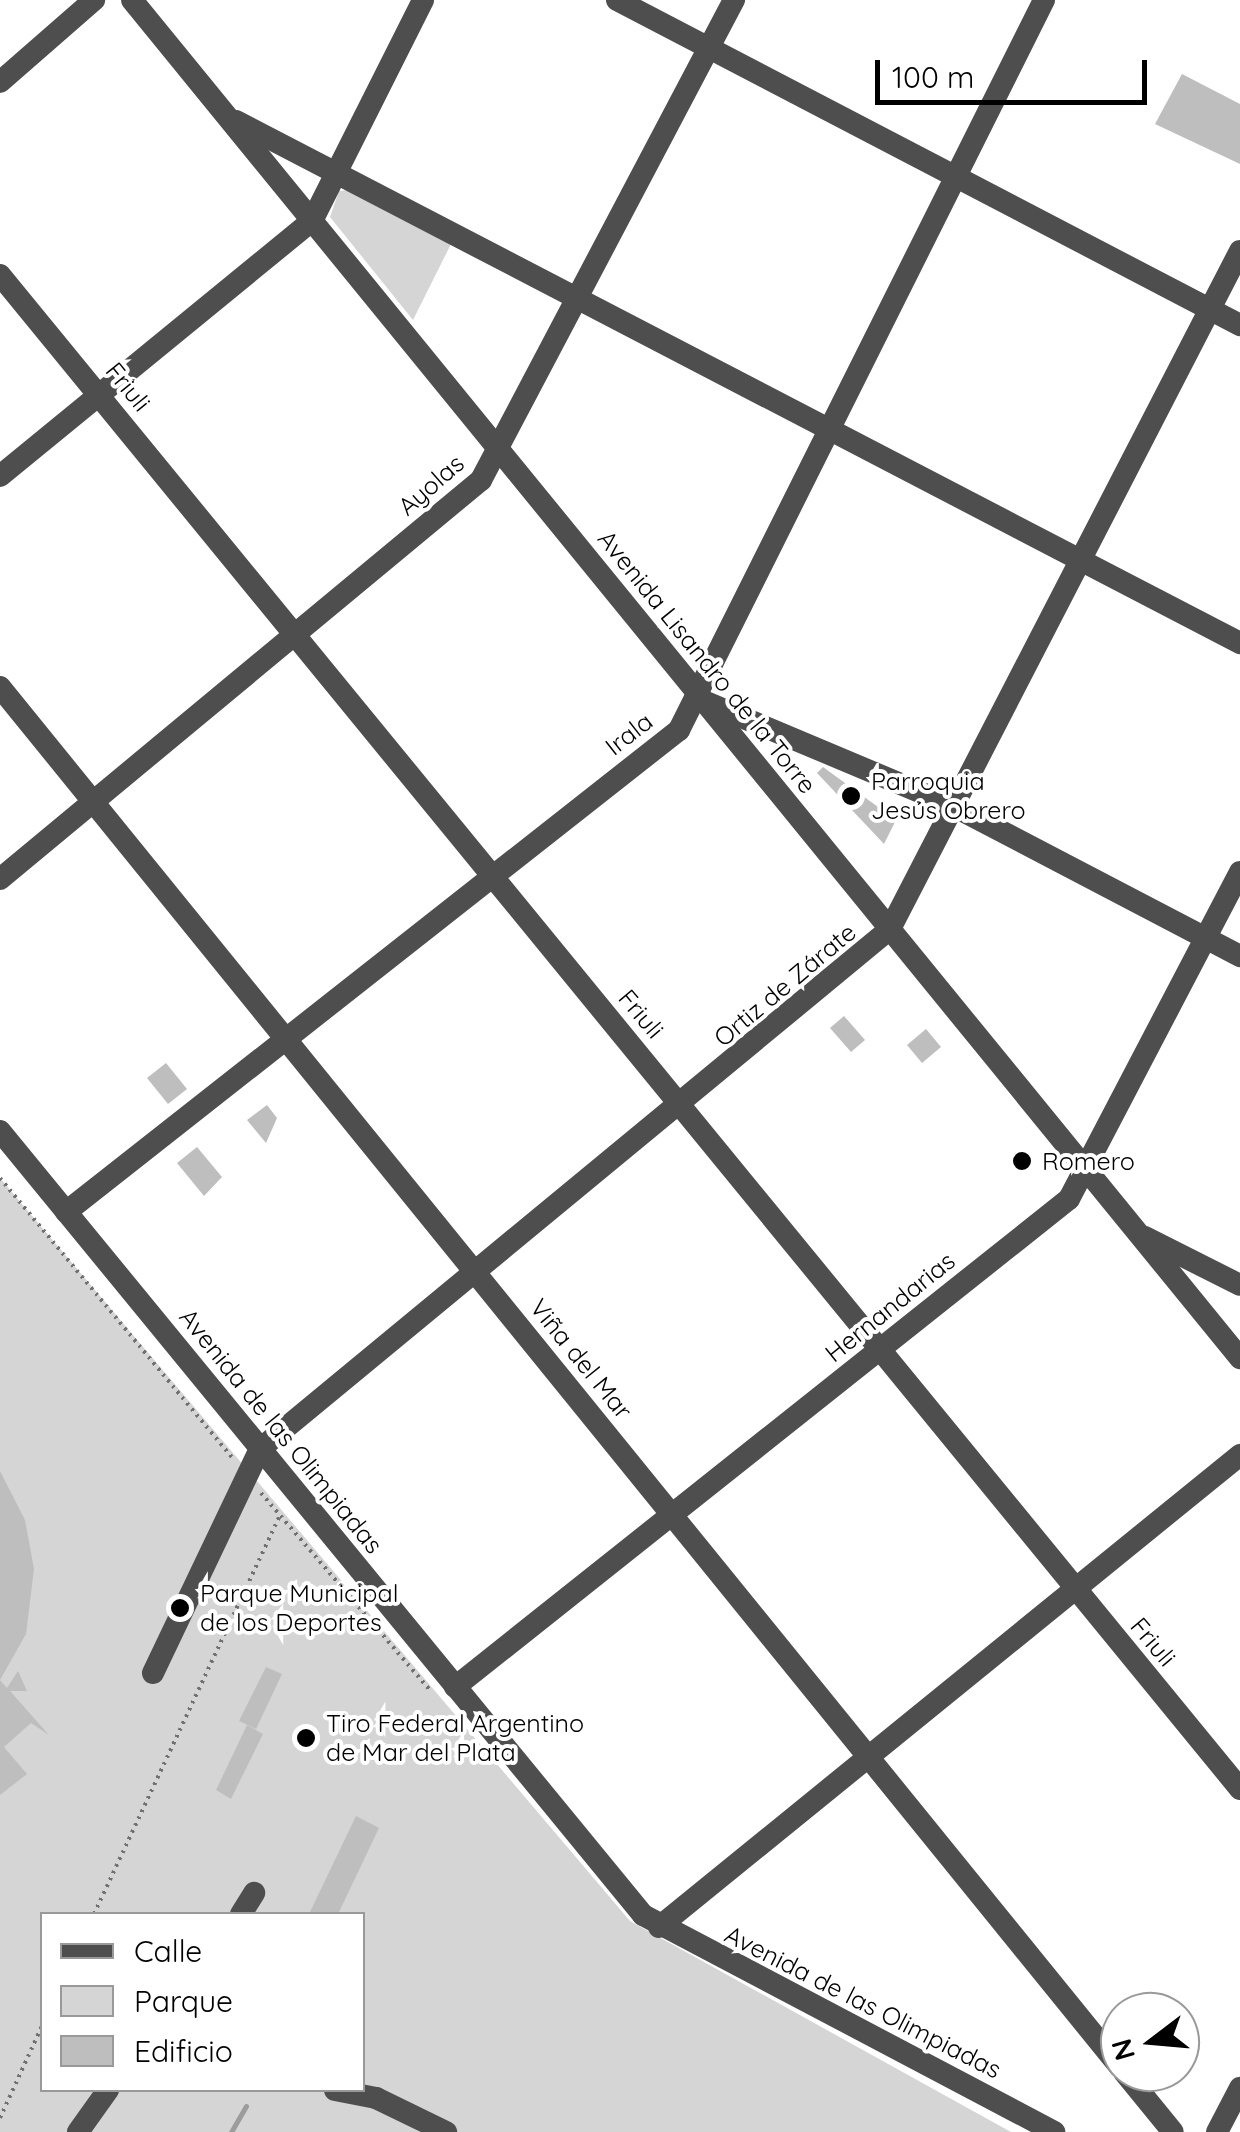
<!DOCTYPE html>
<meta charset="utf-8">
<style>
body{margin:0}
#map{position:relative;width:1240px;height:2132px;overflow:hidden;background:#fff;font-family:Quicksand,sans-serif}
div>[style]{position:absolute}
.green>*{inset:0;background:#d5d5d5}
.stream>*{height:5px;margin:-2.5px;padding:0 2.5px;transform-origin:2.5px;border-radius:2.5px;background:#9c9c9c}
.building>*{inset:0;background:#bebebe}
.path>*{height:4px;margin-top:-2px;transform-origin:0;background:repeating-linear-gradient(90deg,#707070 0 2.5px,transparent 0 7.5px)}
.minor>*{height:22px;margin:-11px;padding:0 11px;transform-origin:11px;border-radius:11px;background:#4e4e4e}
.dots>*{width:28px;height:28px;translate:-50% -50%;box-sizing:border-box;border:5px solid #fff;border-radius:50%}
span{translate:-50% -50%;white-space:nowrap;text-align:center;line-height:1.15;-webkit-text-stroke:8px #fff;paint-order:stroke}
.street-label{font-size:25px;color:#000}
.poi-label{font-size:25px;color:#000}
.left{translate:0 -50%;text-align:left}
.legend{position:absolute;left:40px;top:1912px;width:325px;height:180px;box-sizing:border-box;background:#fff;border:2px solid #999;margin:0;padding:12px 18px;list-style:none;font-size:30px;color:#000}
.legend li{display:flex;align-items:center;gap:20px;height:50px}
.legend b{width:50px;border:2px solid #999}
.north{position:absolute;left:1100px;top:1992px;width:100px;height:100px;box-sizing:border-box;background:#fff;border:2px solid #999;border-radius:50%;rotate:254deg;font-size:28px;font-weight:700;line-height:40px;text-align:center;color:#000}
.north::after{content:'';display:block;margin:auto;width:35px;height:45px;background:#000;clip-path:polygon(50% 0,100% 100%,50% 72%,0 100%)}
.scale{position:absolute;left:875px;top:60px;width:272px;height:45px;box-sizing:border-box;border:5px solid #000;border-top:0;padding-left:12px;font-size:30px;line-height:35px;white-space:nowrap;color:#000;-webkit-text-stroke:8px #fff;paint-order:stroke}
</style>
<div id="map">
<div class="green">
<i style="clip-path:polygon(349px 190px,451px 244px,413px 320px,330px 217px,339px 191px)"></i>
<i style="clip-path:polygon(evenodd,0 1178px,630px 1921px,1011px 2132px,0 2132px,0 1178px,42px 1914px,362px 1914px,362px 2090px,42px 2090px,42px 1914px)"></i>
</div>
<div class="stream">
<i style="left:231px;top:2132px;width:30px;rotate:-60deg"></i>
</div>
<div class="building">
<i style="clip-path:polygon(1182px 74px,1240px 104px,1240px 164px,1155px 124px)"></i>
<i style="clip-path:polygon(823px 767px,896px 820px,884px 844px,817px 773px)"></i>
<i style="clip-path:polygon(844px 1016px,865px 1040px,851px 1052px,830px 1028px)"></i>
<i style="clip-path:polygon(926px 1029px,941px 1047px,922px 1063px,907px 1045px)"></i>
<i style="clip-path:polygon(166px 1063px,187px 1089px,168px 1104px,147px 1078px)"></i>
<i style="clip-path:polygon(267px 1105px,277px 1118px,266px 1143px,247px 1120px)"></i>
<i style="clip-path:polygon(197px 1147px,222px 1177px,204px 1196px,177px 1163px)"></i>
<i style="clip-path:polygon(0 1471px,25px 1520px,34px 1569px,26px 1634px,0 1680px,7px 1688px,18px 1671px,27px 1691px,10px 1691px,49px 1735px,31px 1723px,4px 1747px,27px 1774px,0 1795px)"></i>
<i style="clip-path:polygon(266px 1667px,282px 1674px,256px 1729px,239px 1721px)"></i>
<i style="clip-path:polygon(247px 1725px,263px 1734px,231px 1799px,216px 1790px)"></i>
<i style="clip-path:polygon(356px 1816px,379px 1828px,338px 1914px,309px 1914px)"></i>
</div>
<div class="path">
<i style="left:0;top:1178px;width:365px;rotate:50.3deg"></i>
<i style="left:261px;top:1493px;width:261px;rotate:49.4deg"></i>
<i style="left:94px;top:1914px;width:440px;rotate:-65deg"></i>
<i style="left:0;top:2118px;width:101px;rotate:-65.5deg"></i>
</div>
<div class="minor">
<i style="left:132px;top:0;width:1753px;rotate:50.79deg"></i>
<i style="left:617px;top:0;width:703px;rotate:27.55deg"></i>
<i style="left:0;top:82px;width:125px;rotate:-41.1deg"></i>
<i style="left:236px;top:121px;width:1132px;rotate:27.47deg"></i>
<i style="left:0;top:275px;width:1957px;rotate:50.68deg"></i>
<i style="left:0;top:476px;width:403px;rotate:-39.3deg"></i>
<i style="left:312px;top:221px;width:247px;rotate:-63.3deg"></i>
<i style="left:0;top:687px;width:1777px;rotate:50.94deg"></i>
<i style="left:708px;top:703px;width:268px;rotate:22.8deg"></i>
<i style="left:955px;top:807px;width:322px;rotate:27.6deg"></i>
<i style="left:0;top:879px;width:625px;rotate:-39.68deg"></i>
<i style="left:481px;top:480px;width:543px;rotate:-62.21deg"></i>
<i style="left:0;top:1131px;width:1014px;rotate:50.64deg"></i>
<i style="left:643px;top:1915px;width:465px;rotate:27.8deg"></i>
<i style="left:66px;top:1212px;width:780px;rotate:-38.18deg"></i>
<i style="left:679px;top:730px;width:816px;rotate:-63.43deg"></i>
<i style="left:1145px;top:1237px;width:106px;rotate:26.8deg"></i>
<i style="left:153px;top:1673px;width:248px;rotate:-64.5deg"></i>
<i style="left:260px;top:1449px;width:817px;rotate:-39.54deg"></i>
<i style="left:890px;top:929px;width:763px;rotate:-62.7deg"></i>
<i style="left:455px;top:1687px;width:784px;rotate:-38.48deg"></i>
<i style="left:1069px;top:1199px;width:369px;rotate:-62.4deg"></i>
<i style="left:241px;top:1914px;width:25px;rotate:-58deg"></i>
<i style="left:659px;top:1927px;width:749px;rotate:-39.09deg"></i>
<i style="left:1124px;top:2072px;width:77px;rotate:50.8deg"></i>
<i style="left:335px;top:2090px;width:42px;rotate:11deg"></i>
<i style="left:376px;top:2098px;width:78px;rotate:25.9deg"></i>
<i style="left:78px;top:2132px;width:52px;rotate:-54.5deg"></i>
<i style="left:1217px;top:2132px;width:50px;rotate:-62.4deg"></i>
</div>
<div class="dots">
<i style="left:851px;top:796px;background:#000"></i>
<i style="left:1022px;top:1161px;background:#000"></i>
<i style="left:180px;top:1608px;background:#000"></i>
<i style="left:306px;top:1738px;background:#000"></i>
</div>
<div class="street-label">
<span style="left:128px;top:387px;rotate:51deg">Friuli</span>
<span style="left:431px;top:485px;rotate:-41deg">Ayolas</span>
<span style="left:707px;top:662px;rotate:51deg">Avenida Lisandro de la Torre</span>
<span style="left:629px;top:734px;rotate:-38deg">Irala</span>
<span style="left:785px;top:985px;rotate:-40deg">Ortiz de Zárate</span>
<span style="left:641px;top:1014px;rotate:50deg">Friuli</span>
<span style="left:890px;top:1307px;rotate:-39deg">Hernandarias</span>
<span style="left:581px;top:1359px;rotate:51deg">Viña del Mar</span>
<span style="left:281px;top:1431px;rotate:51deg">Avenida de las Olimpiadas</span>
<span style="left:1153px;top:1642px;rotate:50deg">Friuli</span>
<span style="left:863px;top:2002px;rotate:27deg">Avenida de las Olimpiadas</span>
</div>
<div class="poi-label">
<span class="left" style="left:871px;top:796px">Parroquia<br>Jesús Obrero</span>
<span class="left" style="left:1042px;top:1161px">Romero</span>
<span class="left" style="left:200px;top:1608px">Parque Municipal<br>de los Deportes</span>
<span class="left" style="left:326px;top:1738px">Tiro Federal Argentino<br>de Mar del Plata</span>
</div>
<ul class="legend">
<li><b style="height:12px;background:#4e4e4e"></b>Calle</li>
<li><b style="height:28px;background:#d5d5d5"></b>Parque</li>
<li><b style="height:28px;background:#bebebe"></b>Edificio</li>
</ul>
<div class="north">N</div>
<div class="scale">100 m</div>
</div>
